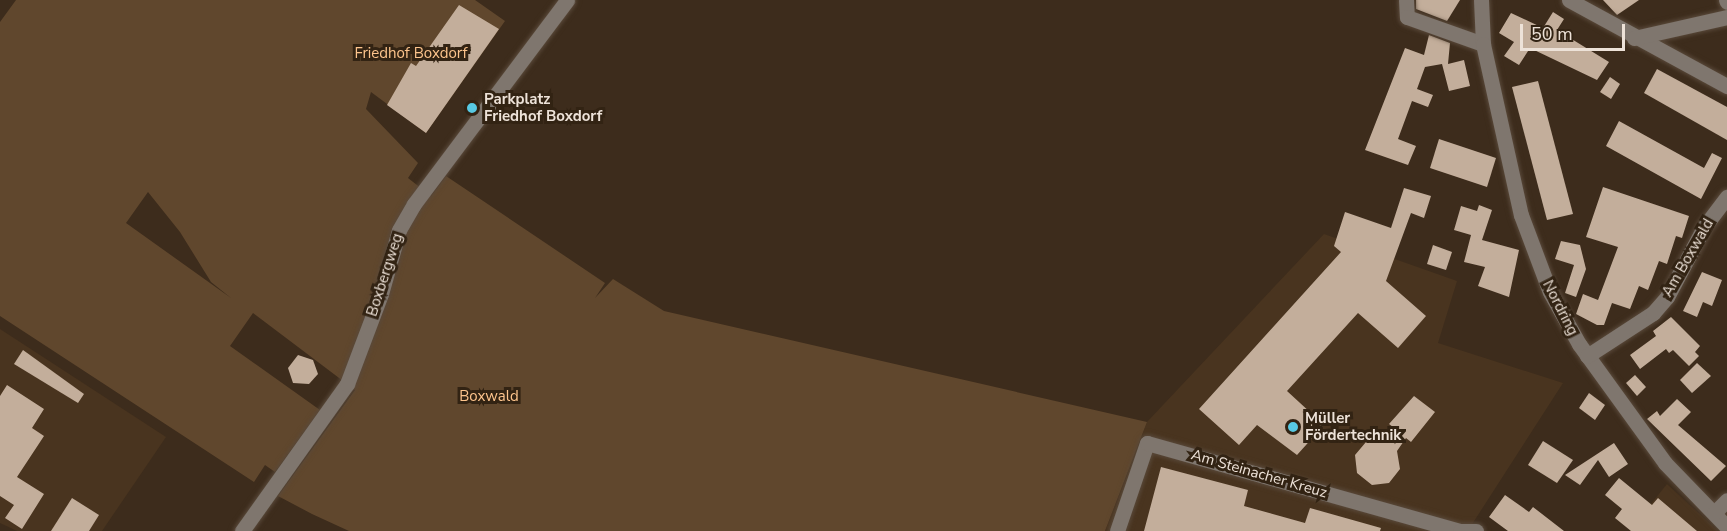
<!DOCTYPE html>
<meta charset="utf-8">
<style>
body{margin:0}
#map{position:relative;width:1727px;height:531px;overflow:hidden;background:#3d2c1c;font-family:"Nunito Sans",sans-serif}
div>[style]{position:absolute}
.built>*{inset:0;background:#49341f}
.green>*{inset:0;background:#60472d}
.building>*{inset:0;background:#c3ae9b}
.roads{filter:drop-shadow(0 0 2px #59493a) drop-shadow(0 0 2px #59493a)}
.minor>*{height:15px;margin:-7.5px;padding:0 7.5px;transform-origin:7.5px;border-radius:7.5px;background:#7f766e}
.dots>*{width:16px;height:16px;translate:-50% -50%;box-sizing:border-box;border:3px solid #322313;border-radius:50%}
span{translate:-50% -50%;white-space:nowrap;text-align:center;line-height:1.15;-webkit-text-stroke:6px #322313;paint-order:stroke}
.park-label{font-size:15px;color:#fec58d}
.poi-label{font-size:15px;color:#ede2d8;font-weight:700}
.left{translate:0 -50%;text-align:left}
.street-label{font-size:15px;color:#ede2d8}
.scale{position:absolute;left:1520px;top:24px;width:105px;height:27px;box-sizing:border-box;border:3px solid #ede2d8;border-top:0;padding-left:8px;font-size:18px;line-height:21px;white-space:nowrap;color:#ede2d8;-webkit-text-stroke:4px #322313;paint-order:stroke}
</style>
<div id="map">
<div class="built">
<i style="clip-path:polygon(1324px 234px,1457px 281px,1438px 343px,1563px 383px,1469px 529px,1471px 531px,1105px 531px,1147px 422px)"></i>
<i style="clip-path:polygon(0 329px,166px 437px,102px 531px,17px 531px,0 523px)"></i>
<i style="clip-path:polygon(1667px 484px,1718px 531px,1629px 531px)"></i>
</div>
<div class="green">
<i style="clip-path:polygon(evenodd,16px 0,475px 0,505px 21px,426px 133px,371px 92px,366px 109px,418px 163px,408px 178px,431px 196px,446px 176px,605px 283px,595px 298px,613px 279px,664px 311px,1147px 422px,1105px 531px,349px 531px,312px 514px,278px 496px,355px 390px,253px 313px,230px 346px,320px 410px,275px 472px,265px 465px,254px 482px,0 316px,0 22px,16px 0,148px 192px,180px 232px,211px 282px,231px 298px,126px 223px,148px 192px)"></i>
</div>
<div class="building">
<i style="clip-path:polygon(1416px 0,1460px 0,1447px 21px,1416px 9px)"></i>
<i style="clip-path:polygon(1603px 0,1639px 0,1617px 15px)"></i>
<i style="clip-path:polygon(459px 5px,499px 29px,426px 133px,387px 105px,411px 63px,416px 66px)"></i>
<i style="clip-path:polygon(1553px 12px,1564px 19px,1557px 30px,1609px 62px,1597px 80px,1530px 48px,1519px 65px,1504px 56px,1514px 42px,1499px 33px,1511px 13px,1543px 28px)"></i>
<i style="clip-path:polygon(1429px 35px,1450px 43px,1448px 64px,1464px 60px,1470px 86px,1449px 91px,1442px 64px,1425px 67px,1417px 89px,1433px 95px,1428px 107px,1412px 101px,1398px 139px,1416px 146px,1408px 165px,1365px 150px,1405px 48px,1424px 55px)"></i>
<i style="clip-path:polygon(1657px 69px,1727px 107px,1727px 140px,1644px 93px)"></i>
<i style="clip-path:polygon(1610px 77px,1620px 84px,1611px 99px,1600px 92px)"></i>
<i style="clip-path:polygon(1538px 81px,1573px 214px,1547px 220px,1512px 87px)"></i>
<i style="clip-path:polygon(1619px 121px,1704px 168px,1712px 153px,1722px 158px,1701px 199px,1606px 146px)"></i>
<i style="clip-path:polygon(1439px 139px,1496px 158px,1487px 187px,1430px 168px)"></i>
<i style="clip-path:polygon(1603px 187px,1689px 216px,1682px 238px,1676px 236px,1667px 264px,1659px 261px,1648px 290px,1639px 286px,1630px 309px,1612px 303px,1604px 325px,1597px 325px,1576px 314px,1583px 294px,1598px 300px,1618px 247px,1586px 237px)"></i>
<i style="clip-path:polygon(1404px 188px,1431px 196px,1424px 218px,1411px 213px,1386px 281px,1426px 316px,1398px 348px,1358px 313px,1287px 391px,1324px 425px,1297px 455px,1257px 425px,1239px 445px,1199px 409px,1341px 252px,1334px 246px,1345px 212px,1391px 228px)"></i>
<i style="clip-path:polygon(1479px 205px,1492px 210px,1482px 240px,1519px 250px,1509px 297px,1478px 286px,1485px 267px,1464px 262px,1471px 235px,1454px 230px,1461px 206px,1477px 211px)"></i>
<i style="clip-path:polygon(1561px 241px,1580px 245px,1586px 269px,1576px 297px,1565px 293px,1574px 265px,1555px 259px)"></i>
<i style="clip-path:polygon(1433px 245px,1452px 252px,1446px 270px,1427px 264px)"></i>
<i style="clip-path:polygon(1702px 272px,1722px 280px,1712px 306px,1703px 302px,1697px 317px,1683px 311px)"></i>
<i style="clip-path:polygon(1671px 317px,1700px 346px,1695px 352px,1699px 356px,1689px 366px,1673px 350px,1669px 353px,1666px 349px,1640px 369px,1630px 355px,1656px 336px,1653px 331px)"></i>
<i style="clip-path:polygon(23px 350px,84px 394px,78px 403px,14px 364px)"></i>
<i style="clip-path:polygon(298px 355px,313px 360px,318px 374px,309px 384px,293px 383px,288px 368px)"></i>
<i style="clip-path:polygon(1697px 363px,1711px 376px,1692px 393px,1680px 380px)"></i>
<i style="clip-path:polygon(1635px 375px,1646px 387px,1637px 396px,1626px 383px)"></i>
<i style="clip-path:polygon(7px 385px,44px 409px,32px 428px,44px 436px,17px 477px,44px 494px,22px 529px,5px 518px,14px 505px,0 496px,0 396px)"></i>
<i style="clip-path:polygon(1589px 393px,1605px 405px,1595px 420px,1579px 408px)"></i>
<i style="clip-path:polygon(1414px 396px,1435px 412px,1411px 442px,1406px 438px,1397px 451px,1400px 469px,1389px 483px,1372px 485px,1357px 473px,1355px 455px,1366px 442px,1384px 440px,1393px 427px,1389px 424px)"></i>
<i style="clip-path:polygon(1677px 399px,1691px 412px,1678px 425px,1726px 466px,1711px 481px,1647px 419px,1657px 411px,1660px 416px)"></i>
<i style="clip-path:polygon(1543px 441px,1573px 460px,1557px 483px,1528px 465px)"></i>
<i style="clip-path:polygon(1614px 443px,1628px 464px,1609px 477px,1598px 460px,1580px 485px,1565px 475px)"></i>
<i style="clip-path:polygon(1161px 467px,1248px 490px,1244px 506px,1305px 523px,1310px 508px,1381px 528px,1380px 531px,1144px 531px)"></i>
<i style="clip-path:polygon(1619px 478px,1652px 505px,1658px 498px,1697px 531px,1631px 531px,1615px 518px,1622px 509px,1605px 495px)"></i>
<i style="clip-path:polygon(1505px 495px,1529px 512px,1533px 507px,1564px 531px,1508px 531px,1489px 517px)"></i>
<i style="clip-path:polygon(72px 498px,99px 515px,89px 531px,51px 531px)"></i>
</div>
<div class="roads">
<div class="minor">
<i style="left:1406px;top:0;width:17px;rotate:87deg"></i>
<i style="left:1407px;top:17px;width:81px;rotate:19.6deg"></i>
<i style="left:1481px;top:0;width:44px;rotate:87.4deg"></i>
<i style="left:1483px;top:44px;width:175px;rotate:77.5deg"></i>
<i style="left:1521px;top:215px;width:82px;rotate:69.4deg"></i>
<i style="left:1550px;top:292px;width:60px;rotate:60.9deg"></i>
<i style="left:1579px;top:344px;width:147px;rotate:54.1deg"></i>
<i style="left:1665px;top:463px;width:89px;rotate:45.9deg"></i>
<i style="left:1569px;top:0;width:180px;rotate:28.6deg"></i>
<i style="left:1726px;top:0;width:2px;rotate:63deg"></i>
<i style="left:1634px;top:38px;width:95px;rotate:-12.7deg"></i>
<i style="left:1587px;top:356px;width:79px;rotate:-33.1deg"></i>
<i style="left:1653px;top:313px;width:21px;rotate:-49deg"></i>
<i style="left:1667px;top:297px;width:79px;rotate:-62.1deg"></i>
<i style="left:1704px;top:227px;width:38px;rotate:-53deg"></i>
<i style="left:1714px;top:513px;width:18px;rotate:-45deg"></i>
<i style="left:242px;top:531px;width:181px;rotate:-54.5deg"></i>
<i style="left:347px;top:384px;width:96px;rotate:-69.3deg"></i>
<i style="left:381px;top:294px;width:66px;rotate:-74.3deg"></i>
<i style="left:399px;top:230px;width:30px;rotate:-60deg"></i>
<i style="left:414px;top:204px;width:255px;rotate:-53.1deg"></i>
<i style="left:1117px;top:531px;width:93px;rotate:-71.2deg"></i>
<i style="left:1147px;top:443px;width:325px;rotate:15.7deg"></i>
<i style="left:1460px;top:531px;width:16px"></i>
</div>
</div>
<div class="dots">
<i style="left:472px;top:108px;background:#58c9e3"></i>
<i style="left:1293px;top:427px;background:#58c9e3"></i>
</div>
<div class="park-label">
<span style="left:411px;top:54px">Friedhof Boxdorf</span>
<span style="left:489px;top:397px">Boxwald</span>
</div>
<div class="poi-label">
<span class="left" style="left:484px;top:108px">Parkplatz<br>Friedhof Boxdorf</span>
<span class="left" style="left:1305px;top:427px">Müller<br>Fördertechnik</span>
</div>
<div class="street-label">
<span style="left:1688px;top:258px;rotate:-60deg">Am Boxwald</span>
<span style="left:385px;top:275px;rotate:-72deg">Boxbergweg</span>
<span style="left:1560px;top:308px;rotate:63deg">Nordring</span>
<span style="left:1259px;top:474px;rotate:16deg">Am Steinacher Kreuz</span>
</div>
<div class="scale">50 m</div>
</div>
